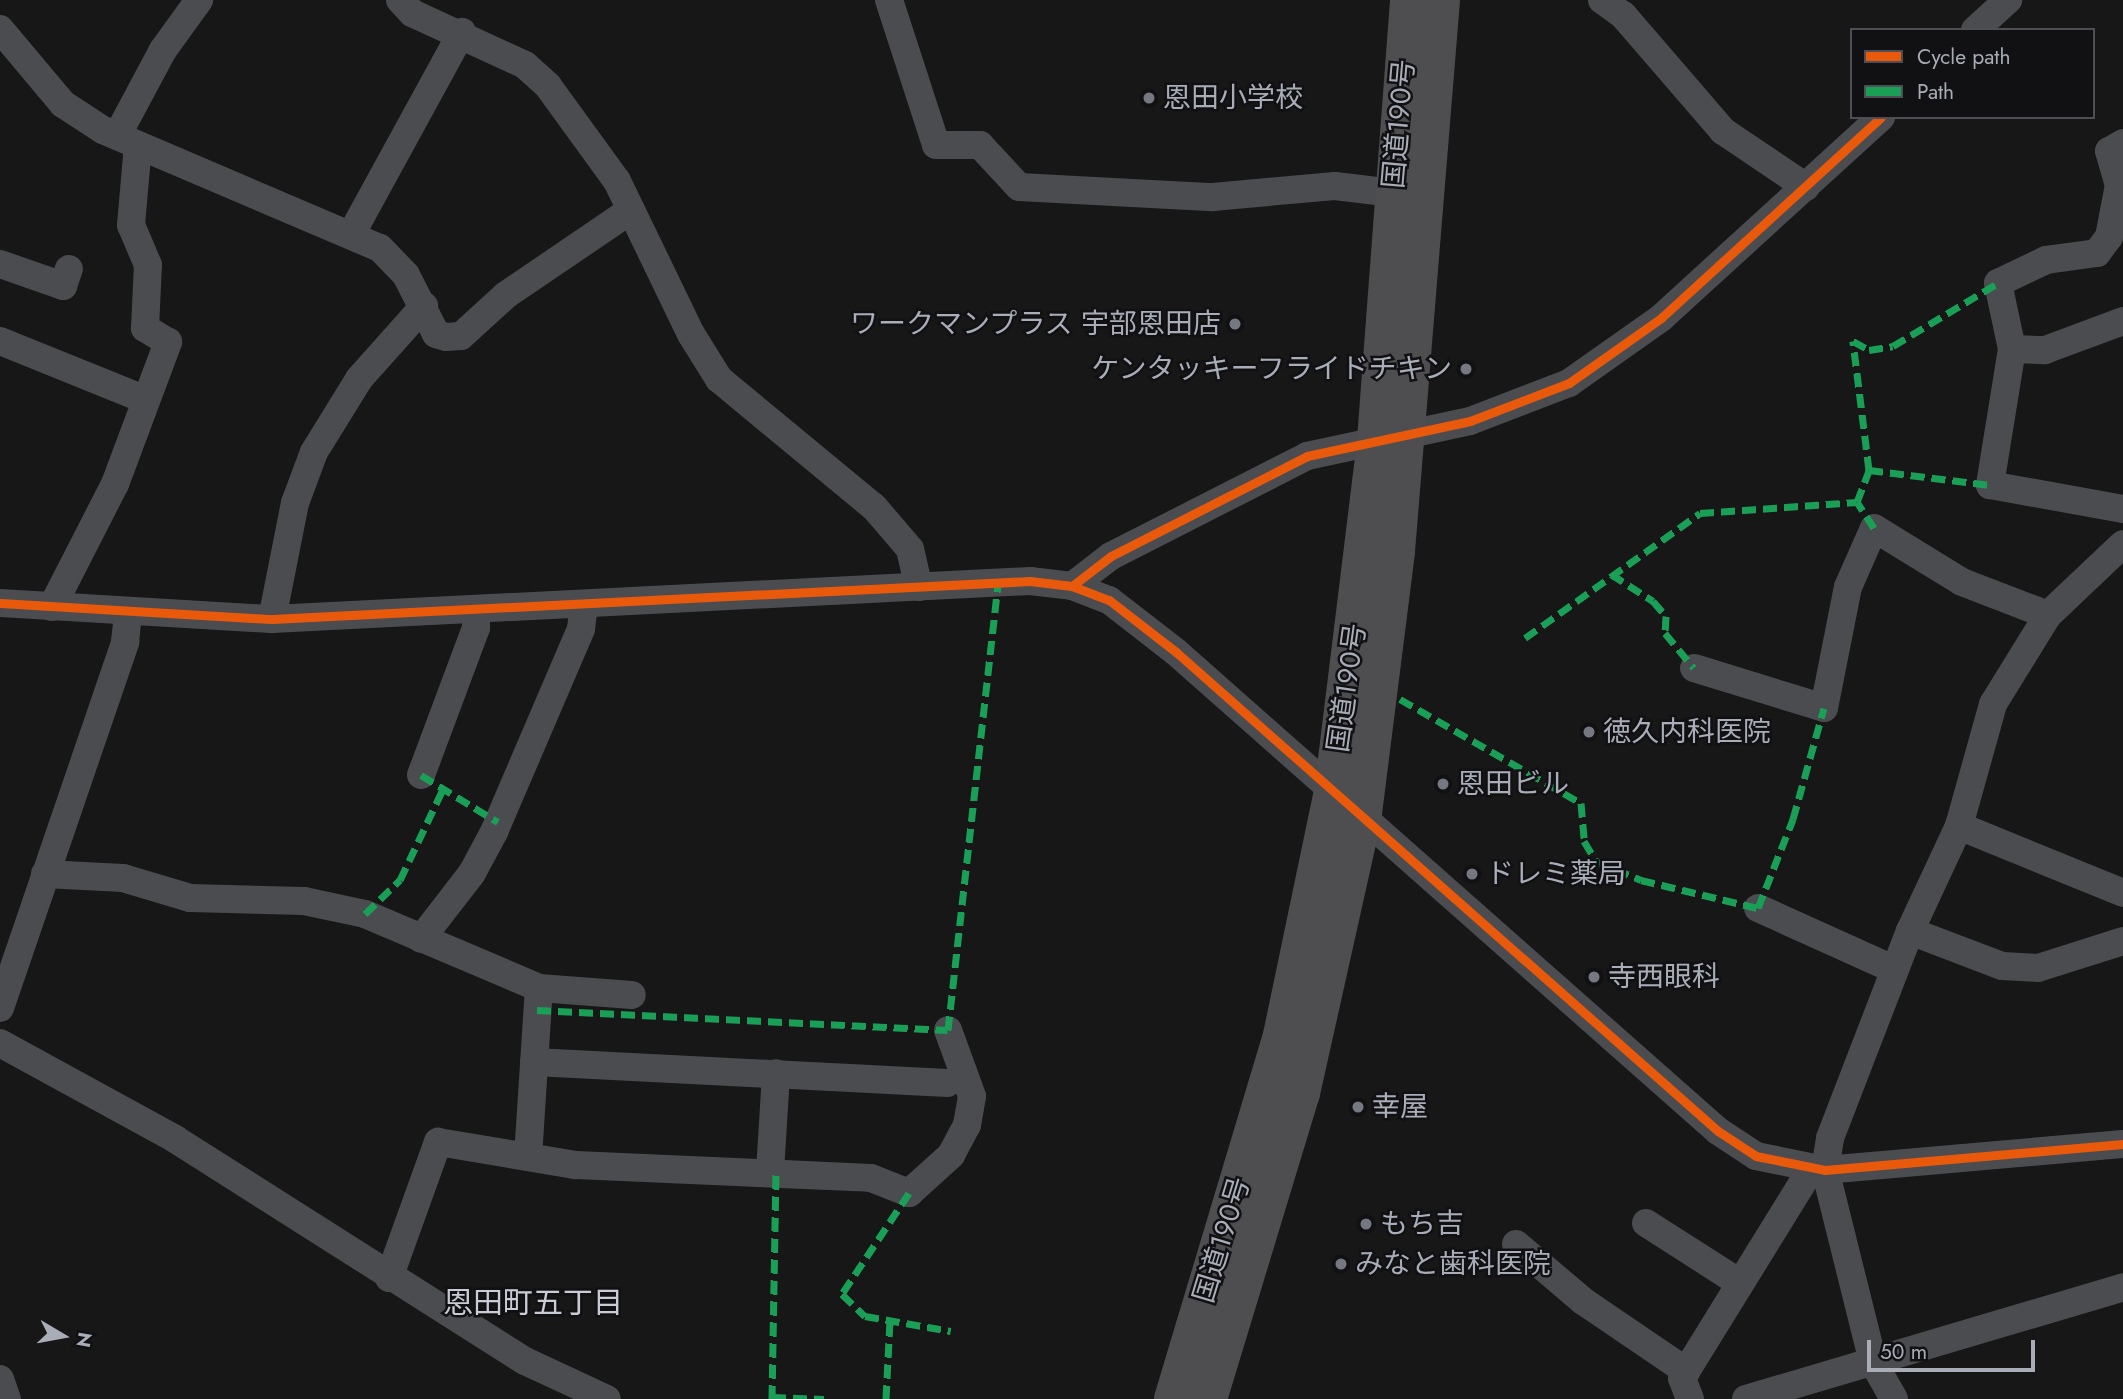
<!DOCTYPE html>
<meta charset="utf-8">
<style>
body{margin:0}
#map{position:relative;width:2123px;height:1399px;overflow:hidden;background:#171717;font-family:Jost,"Noto Sans JP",sans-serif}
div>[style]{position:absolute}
.minor>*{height:28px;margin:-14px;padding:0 14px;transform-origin:14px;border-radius:14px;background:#4b4c50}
.highway>*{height:38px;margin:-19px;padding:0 19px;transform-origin:19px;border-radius:19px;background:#4e4e51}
.quiet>*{height:7px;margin-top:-3.5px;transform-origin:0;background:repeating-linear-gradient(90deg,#1a9f57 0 14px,transparent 0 21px)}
.cycleway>*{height:9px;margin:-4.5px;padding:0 4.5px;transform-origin:4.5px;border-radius:4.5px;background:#e8590c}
.dots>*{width:19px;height:19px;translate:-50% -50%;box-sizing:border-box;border:4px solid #111113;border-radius:50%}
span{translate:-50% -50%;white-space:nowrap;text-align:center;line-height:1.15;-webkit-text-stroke:5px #111113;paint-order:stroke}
.poi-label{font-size:28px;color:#a8adb8}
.left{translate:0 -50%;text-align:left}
.right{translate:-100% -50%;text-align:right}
.street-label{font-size:28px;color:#a8adb8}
.neighbourhood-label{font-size:30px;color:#c9ccd4}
.legend{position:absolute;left:1850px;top:28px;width:245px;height:91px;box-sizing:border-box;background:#111113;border:2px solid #4d4f55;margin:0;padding:9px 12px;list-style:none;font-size:21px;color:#a8adb8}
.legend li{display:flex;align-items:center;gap:14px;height:35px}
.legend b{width:35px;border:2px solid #4d4f55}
.north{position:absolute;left:28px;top:1301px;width:70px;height:70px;-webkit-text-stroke:5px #111113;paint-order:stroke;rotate:100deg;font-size:19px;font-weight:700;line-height:28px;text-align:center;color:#a8adb8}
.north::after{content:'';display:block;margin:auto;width:24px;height:32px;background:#a8adb8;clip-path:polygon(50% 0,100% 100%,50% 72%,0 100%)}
.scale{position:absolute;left:1867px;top:1340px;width:168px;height:32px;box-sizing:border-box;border:4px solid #a8adb8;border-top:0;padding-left:9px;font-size:21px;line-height:24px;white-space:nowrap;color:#a8adb8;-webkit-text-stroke:5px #111113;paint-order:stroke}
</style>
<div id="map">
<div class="minor">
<i style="left:400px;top:0;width:18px;rotate:47deg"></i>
<i style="left:412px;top:13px;width:124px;rotate:24.7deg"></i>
<i style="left:525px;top:65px;width:31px;rotate:42deg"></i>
<i style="left:548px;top:86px;width:117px;rotate:54deg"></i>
<i style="left:617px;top:181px;width:170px;rotate:64.2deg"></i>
<i style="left:691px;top:334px;width:53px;rotate:58.1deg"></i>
<i style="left:719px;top:379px;width:201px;rotate:39.6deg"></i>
<i style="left:874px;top:507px;width:55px;rotate:49.4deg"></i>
<i style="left:910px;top:549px;width:39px;rotate:77deg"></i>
<i style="left:889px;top:0;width:152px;rotate:72deg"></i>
<i style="left:936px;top:145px;width:44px"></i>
<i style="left:980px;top:145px;width:57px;rotate:47.1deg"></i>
<i style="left:1019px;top:187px;width:194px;rotate:3deg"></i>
<i style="left:1213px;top:197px;width:122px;rotate:-5.2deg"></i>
<i style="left:1335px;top:186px;width:59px;rotate:6.8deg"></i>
<i style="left:1602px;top:0;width:26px;rotate:36deg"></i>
<i style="left:1623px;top:15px;width:153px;rotate:49.2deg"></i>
<i style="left:1723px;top:131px;width:100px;rotate:34deg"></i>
<i style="left:0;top:29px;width:98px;rotate:50deg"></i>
<i style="left:63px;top:104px;width:48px;rotate:33deg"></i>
<i style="left:103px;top:130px;width:301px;rotate:23.1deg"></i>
<i style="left:380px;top:248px;width:37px;rotate:46deg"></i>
<i style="left:406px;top:275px;width:66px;rotate:63deg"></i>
<i style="left:436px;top:334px;width:10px;rotate:17deg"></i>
<i style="left:446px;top:337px;width:15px;rotate:-4deg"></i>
<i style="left:461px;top:336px;width:61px;rotate:-42.3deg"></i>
<i style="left:506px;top:295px;width:151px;rotate:-34.2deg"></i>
<i style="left:1975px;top:30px;width:45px;rotate:-42.3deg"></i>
<i style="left:117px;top:136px;width:98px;rotate:-61.9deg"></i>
<i style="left:163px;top:50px;width:62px;rotate:-54.2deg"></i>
<i style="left:2123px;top:143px;width:16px;rotate:150deg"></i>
<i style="left:2109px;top:151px;width:35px;rotate:74deg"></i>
<i style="left:2119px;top:185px;width:53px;rotate:100.9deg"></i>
<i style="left:2109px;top:237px;width:20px;rotate:127deg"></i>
<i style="left:2097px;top:253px;width:51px;rotate:172.2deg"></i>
<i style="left:2046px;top:260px;width:53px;rotate:154.4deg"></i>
<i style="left:1998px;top:283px;width:67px;rotate:78deg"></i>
<i style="left:2012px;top:349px;width:138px;rotate:99.2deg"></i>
<i style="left:1990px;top:485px;width:135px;rotate:10.2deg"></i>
<i style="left:353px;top:231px;width:227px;rotate:-61.3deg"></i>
<i style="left:0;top:264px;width:67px;rotate:19.2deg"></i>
<i style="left:63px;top:286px;width:18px;rotate:-71deg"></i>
<i style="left:0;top:341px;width:157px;rotate:22deg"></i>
<i style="left:2012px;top:349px;width:33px;rotate:2deg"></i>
<i style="left:2045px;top:350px;width:83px;rotate:-20.4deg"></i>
<i style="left:1072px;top:586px;width:49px;rotate:-37.6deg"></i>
<i style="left:1111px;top:556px;width:220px;rotate:-27deg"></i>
<i style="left:1307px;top:456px;width:167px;rotate:-12.1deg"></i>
<i style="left:1470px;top:421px;width:106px;rotate:-21deg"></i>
<i style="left:1569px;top:383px;width:113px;rotate:-35.2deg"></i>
<i style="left:1661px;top:318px;width:298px;rotate:-42.4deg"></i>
<i style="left:0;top:603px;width:272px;rotate:3.4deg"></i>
<i style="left:272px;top:619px;width:759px;rotate:-2.87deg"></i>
<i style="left:1030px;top:581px;width:42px;rotate:6.8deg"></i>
<i style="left:1072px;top:586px;width:40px;rotate:21deg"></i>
<i style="left:1109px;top:600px;width:85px;rotate:37.8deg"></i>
<i style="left:1176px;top:652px;width:723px;rotate:41.47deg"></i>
<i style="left:1718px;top:1131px;width:45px;rotate:33.3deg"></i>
<i style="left:1756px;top:1156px;width:70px;rotate:11.5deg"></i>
<i style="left:1825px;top:1170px;width:299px;rotate:-5deg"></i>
<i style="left:52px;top:607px;width:138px;rotate:-62.9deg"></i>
<i style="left:115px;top:484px;width:152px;rotate:-69.5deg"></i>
<i style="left:168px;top:342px;width:27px;rotate:-149deg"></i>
<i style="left:145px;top:328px;width:63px;rotate:-87.3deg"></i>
<i style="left:148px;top:265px;width:43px;rotate:-113deg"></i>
<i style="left:131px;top:225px;width:80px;rotate:-85deg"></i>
<i style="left:272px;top:619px;width:118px;rotate:-78.8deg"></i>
<i style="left:295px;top:503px;width:54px;rotate:-69.6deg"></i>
<i style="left:314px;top:452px;width:86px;rotate:-58.3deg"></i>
<i style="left:359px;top:379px;width:98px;rotate:-48.3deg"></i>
<i style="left:1694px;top:668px;width:136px;rotate:17.1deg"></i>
<i style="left:1824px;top:708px;width:123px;rotate:-78.8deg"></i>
<i style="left:1848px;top:587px;width:64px;rotate:-66.2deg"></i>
<i style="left:1874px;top:528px;width:103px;rotate:31.5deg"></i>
<i style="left:1962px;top:582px;width:92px;rotate:21deg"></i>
<i style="left:421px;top:775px;width:157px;rotate:-69.5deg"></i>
<i style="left:476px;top:628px;width:17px;rotate:-90deg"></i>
<i style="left:1959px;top:826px;width:177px;rotate:22.2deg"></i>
<i style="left:45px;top:874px;width:78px;rotate:2.9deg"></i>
<i style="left:123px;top:878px;width:70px;rotate:16.6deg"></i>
<i style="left:190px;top:898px;width:114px;rotate:1.5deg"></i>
<i style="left:304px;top:901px;width:62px;rotate:12deg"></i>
<i style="left:365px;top:914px;width:189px;rotate:23deg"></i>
<i style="left:539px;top:988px;width:93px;rotate:4.3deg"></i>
<i style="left:1758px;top:908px;width:150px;rotate:24.3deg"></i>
<i style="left:1910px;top:931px;width:98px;rotate:20.8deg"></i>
<i style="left:2002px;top:966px;width:36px;rotate:3deg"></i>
<i style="left:2038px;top:968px;width:89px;rotate:-17.6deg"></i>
<i style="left:421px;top:939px;width:83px;rotate:-52.3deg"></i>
<i style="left:472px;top:873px;width:47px;rotate:-61.8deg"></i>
<i style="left:494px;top:832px;width:221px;rotate:-66.8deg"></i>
<i style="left:581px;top:629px;width:23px;rotate:-83deg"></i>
<i style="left:0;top:1008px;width:387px;rotate:-71.1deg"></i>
<i style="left:125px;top:642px;width:29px;rotate:-84deg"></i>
<i style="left:0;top:1043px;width:200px;rotate:28.7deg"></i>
<i style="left:175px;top:1139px;width:414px;rotate:32.4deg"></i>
<i style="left:525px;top:1361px;width:90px;rotate:24.9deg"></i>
<i style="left:534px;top:1062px;width:414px;rotate:2.9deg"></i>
<i style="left:528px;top:1157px;width:169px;rotate:-86.3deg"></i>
<i style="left:770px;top:1172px;width:99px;rotate:-86.5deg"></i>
<i style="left:1646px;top:1223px;width:112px;rotate:32.6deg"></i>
<i style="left:1516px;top:1244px;width:88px;rotate:40.4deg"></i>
<i style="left:1583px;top:1301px;width:125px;rotate:34.2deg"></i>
<i style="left:389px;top:1278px;width:145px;rotate:-70.2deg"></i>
<i style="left:438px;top:1142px;width:140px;rotate:9.5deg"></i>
<i style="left:576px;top:1165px;width:295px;rotate:2.5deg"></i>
<i style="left:871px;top:1178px;width:41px;rotate:21.5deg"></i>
<i style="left:909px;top:1193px;width:57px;rotate:-42.1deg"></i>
<i style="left:951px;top:1155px;width:34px;rotate:-62deg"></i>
<i style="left:967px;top:1125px;width:29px;rotate:-80deg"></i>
<i style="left:972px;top:1096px;width:70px;rotate:-110deg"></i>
<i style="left:0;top:1379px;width:21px;rotate:71deg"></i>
<i style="left:1690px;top:1399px;width:22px;rotate:-111deg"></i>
<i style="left:1682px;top:1378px;width:246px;rotate:-58.3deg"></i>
<i style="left:1746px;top:1399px;width:393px;rotate:-16.5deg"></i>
<i style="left:1894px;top:1399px;width:43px;rotate:-119.6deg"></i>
<i style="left:1873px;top:1362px;width:198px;rotate:-104deg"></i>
<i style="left:1825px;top:1170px;width:32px;rotate:-81deg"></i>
<i style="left:1830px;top:1138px;width:222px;rotate:-68.9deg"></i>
<i style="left:1910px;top:931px;width:116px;rotate:-65deg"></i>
<i style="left:1959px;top:826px;width:127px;rotate:-74.4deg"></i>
<i style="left:1993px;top:704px;width:105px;rotate:-58.3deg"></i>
<i style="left:2048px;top:615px;width:103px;rotate:-43.4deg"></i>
</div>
<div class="highway">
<i style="left:1173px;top:1399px;width:375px;rotate:-73.3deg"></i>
<i style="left:1281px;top:1040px;width:253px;rotate:-78.2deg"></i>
<i style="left:1333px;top:792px;width:355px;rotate:-83deg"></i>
<i style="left:1376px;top:440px;width:441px;rotate:-85.7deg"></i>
<i style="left:1208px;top:1399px;width:320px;rotate:-73.1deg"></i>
<i style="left:1301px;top:1093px;width:279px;rotate:-77.4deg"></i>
<i style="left:1362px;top:821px;width:272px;rotate:-82.8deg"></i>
<i style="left:1396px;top:551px;width:553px;rotate:-85.33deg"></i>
</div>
<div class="quiet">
<i style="left:1869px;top:470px;width:122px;rotate:7.1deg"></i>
<i style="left:1874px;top:528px;width:31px;rotate:-123deg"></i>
<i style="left:1857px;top:502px;width:34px;rotate:-69deg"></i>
<i style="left:1869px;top:470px;width:130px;rotate:-97.1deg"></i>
<i style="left:1853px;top:341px;width:18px;rotate:29deg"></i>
<i style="left:1869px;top:350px;width:24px;rotate:-9deg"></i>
<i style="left:1893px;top:346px;width:122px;rotate:-31deg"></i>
<i style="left:1611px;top:574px;width:50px;rotate:32.7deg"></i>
<i style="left:1653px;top:601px;width:20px;rotate:49deg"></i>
<i style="left:1666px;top:616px;width:17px;rotate:93deg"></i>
<i style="left:1665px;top:633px;width:45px;rotate:50.4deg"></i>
<i style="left:1525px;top:638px;width:215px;rotate:-35.5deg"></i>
<i style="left:1700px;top:513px;width:157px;rotate:-4deg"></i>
<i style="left:1400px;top:699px;width:209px;rotate:29.9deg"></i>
<i style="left:1581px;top:803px;width:38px;rotate:85deg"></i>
<i style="left:1584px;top:841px;width:23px;rotate:59deg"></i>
<i style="left:1596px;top:861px;width:49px;rotate:22.9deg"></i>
<i style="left:1641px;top:880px;width:120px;rotate:13.5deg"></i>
<i style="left:1758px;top:908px;width:96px;rotate:-68.5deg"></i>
<i style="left:1793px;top:819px;width:115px;rotate:-74.4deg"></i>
<i style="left:421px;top:775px;width:90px;rotate:31.4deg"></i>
<i style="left:365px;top:914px;width:49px;rotate:-44.2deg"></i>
<i style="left:400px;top:880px;width:101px;rotate:-64.7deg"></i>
<i style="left:537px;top:1010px;width:411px;rotate:2.8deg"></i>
<i style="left:948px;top:1030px;width:450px;rotate:-83.6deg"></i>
<i style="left:909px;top:1193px;width:121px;rotate:123.6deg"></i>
<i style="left:842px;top:1294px;width:32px;rotate:44deg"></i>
<i style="left:865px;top:1316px;width:87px;rotate:9.9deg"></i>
<i style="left:772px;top:1397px;width:52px;rotate:2.2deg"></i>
<i style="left:772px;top:1399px;width:226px;rotate:-89deg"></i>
<i style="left:886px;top:1399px;width:78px;rotate:-87.1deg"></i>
</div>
<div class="cycleway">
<i style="left:1072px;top:586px;width:49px;rotate:-37.6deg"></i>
<i style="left:1111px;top:556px;width:220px;rotate:-27deg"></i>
<i style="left:1307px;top:456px;width:167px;rotate:-12.1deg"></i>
<i style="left:1470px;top:421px;width:106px;rotate:-21deg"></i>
<i style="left:1569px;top:383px;width:113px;rotate:-35.2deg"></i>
<i style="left:1661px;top:318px;width:298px;rotate:-42.4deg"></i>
<i style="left:0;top:603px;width:272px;rotate:3.4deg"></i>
<i style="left:272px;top:619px;width:759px;rotate:-2.87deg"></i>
<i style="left:1030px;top:581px;width:42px;rotate:6.8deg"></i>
<i style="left:1072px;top:586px;width:40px;rotate:21deg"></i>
<i style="left:1109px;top:600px;width:85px;rotate:37.8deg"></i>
<i style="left:1176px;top:652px;width:723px;rotate:41.47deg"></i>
<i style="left:1718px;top:1131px;width:45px;rotate:33.3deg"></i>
<i style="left:1756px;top:1156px;width:70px;rotate:11.5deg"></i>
<i style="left:1825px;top:1170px;width:299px;rotate:-5deg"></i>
</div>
<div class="dots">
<i style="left:1149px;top:98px;background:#757880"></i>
<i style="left:1235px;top:324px;background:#757880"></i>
<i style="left:1466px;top:369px;background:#757880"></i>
<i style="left:1589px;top:732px;background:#757880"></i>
<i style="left:1443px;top:784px;background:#757880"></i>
<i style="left:1472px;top:874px;background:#757880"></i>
<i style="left:1594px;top:977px;background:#757880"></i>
<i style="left:1358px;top:1107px;background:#757880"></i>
<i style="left:1366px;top:1224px;background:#757880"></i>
<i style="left:1341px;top:1264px;background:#757880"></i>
</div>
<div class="poi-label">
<span class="left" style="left:1163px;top:98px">恩田小学校</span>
<span class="right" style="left:1221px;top:324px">ワークマンプラス 宇部恩田店</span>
<span class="right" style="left:1452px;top:369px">ケンタッキーフライドチキン</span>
<span class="left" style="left:1603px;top:732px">徳久内科医院</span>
<span class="left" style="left:1457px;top:784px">恩田ビル</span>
<span class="left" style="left:1486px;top:874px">ドレミ薬局</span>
<span class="left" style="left:1608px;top:977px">寺西眼科</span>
<span class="left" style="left:1372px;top:1107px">幸屋</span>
<span class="left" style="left:1380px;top:1224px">もち吉</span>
<span class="left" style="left:1355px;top:1264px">みなと歯科医院</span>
</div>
<div class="street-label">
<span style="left:1399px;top:124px;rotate:-85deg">国道190号</span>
<span style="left:1347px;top:688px;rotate:-82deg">国道190号</span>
<span style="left:1222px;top:1240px;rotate:-73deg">国道190号</span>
</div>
<div class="neighbourhood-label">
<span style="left:533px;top:1303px">恩田町五丁目</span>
</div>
<ul class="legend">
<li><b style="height:9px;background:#e8590c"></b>Cycle path</li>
<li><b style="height:9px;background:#1a9f57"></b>Path</li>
</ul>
<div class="north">N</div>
<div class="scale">50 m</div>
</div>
